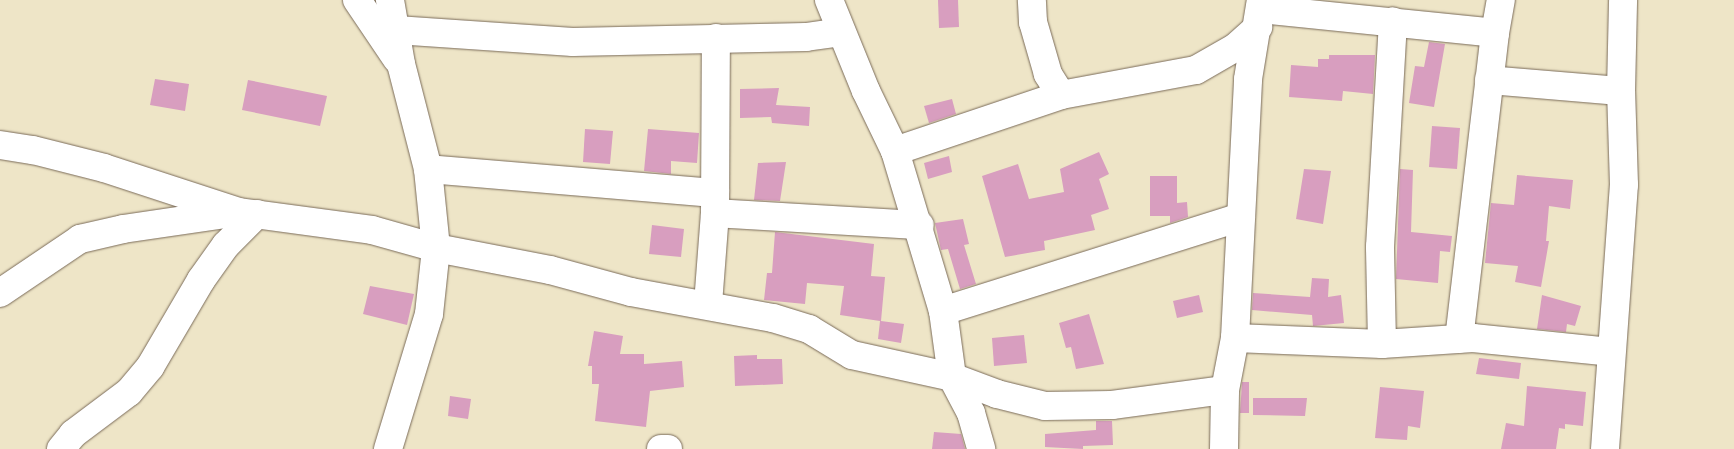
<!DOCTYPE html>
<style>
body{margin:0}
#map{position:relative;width:1734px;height:449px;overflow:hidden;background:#eee5c7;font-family:Caveat,sans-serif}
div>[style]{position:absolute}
.building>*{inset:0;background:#d89ebf}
.roads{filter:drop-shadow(0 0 1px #7a6b59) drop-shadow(0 0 1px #7a6b59)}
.minor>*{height:28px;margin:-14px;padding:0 14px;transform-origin:14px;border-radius:14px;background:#fff}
span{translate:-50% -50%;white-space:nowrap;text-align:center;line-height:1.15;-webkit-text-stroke:5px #fcf5e5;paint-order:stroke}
</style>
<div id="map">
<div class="building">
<i style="clip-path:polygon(938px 0,958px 0,959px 27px,939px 28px)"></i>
<i style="clip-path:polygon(1429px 42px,1445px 44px,1434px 107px,1409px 103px,1415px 66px,1424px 67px)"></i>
<i style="clip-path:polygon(1329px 55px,1375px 55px,1373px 94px,1343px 91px,1342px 101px,1289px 97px,1291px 65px,1318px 67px,1318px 59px,1329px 59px)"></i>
<i style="clip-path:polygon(155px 79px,189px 84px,185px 111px,150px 105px)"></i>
<i style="clip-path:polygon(248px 80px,327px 96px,320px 126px,242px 110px)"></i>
<i style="clip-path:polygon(779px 88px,776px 105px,810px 107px,809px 126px,772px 123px,771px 117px,740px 118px,740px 89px)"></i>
<i style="clip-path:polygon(952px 99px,956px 114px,929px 123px,924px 106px)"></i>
<i style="clip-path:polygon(1432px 126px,1460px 128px,1457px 169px,1429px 167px)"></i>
<i style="clip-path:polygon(585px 129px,613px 131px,610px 164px,583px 162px)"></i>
<i style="clip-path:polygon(648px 129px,699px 133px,697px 163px,671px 161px,671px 174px,644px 171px)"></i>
<i style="clip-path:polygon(1099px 152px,1109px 174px,1099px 179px,1109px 209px,1091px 215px,1095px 230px,1044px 241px,1045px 250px,1005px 257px,982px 176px,1018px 164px,1029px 199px,1064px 192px,1060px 169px)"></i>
<i style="clip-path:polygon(949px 156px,952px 172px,928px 179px,924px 163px)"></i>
<i style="clip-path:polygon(786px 162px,780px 201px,754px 200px,758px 163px)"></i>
<i style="clip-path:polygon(1304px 169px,1331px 171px,1323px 224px,1296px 219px)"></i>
<i style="clip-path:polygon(1400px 169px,1413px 170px,1411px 232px,1452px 236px,1450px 252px,1440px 251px,1438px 283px,1396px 279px)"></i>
<i style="clip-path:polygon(1517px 175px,1573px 180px,1570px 209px,1549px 206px,1546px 241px,1549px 241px,1541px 287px,1515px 282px,1518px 266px,1485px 263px,1491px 203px,1514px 205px)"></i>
<i style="clip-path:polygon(1150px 176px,1177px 176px,1177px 203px,1187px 202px,1188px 217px,1170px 223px,1170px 216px,1150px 216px)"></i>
<i style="clip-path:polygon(963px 219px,969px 244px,964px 245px,976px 284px,960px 289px,948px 249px,941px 250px,935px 223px)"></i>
<i style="clip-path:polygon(652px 225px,684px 229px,681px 257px,649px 254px)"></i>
<i style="clip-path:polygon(775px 232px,874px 244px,871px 276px,885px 277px,881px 321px,904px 324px,901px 343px,878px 339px,880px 321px,840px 315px,844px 286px,807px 283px,805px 304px,764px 300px,767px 273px,772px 273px)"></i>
<i style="clip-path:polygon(1312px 278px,1329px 279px,1328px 297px,1341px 295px,1344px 323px,1313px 326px,1312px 315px,1252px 310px,1253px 293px,1310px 297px)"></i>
<i style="clip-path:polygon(370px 286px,414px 294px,407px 325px,363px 314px)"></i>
<i style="clip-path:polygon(1199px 295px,1203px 312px,1177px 318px,1173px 301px)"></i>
<i style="clip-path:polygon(1542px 295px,1581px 306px,1575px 326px,1567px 324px,1566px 332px,1537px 329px)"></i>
<i style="clip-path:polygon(1089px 314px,1104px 364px,1076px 369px,1071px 347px,1066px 348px,1059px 323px)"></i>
<i style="clip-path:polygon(594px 331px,623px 336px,620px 354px,644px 354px,644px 364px,682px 361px,684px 387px,650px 391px,646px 427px,595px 421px,599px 384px,592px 384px,592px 366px,588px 366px)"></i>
<i style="clip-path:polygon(1024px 335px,1027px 363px,994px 366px,992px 338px)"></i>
<i style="clip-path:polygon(757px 355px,757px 359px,782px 359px,783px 384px,735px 386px,734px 356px)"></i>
<i style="clip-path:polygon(1479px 358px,1521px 363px,1519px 379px,1476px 374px)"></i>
<i style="clip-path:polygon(1242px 382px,1249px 382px,1249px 413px,1240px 413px)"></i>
<i style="clip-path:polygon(1527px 386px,1586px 392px,1583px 426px,1565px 424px,1565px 429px,1559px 428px,1556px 449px,1501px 449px,1506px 423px,1524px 426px)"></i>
<i style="clip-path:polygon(1380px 387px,1424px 391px,1420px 428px,1408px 426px,1407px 440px,1375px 438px)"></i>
<i style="clip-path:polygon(450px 396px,471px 399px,468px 419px,448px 416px)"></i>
<i style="clip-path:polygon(1253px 398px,1307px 398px,1305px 416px,1253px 415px)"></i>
<i style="clip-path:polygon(1096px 421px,1112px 421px,1113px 445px,1083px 446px,1083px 449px,1045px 447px,1045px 434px,1096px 430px)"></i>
<i style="clip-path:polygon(934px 432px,961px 434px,965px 449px,932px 449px)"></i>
</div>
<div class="roads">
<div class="minor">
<i style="left:357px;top:0;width:71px;rotate:55.9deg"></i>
<i style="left:829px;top:0;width:98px;rotate:67.9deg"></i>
<i style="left:866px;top:91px;width:67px;rotate:64.2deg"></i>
<i style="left:895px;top:151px;width:167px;rotate:73.3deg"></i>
<i style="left:943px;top:311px;width:67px;rotate:82.2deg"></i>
<i style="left:952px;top:377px;width:41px;rotate:62.2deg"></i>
<i style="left:971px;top:413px;width:37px;rotate:74deg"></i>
<i style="left:1260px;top:9px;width:236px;rotate:5.8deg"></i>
<i style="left:1495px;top:33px;width:308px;rotate:96.7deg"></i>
<i style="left:396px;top:30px;width:177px;rotate:3.9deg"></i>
<i style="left:573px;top:42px;width:233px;rotate:-1.2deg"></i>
<i style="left:806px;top:37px;width:35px;rotate:-8deg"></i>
<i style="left:1495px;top:33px;width:34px;rotate:-80deg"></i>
<i style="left:1489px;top:80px;width:132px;rotate:4.8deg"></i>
<i style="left:1061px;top:95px;width:137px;rotate:-10.5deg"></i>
<i style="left:1196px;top:70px;width:46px;rotate:-29.9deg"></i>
<i style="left:1236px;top:47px;width:30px;rotate:-42deg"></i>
<i style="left:0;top:145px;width:33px;rotate:9deg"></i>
<i style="left:33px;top:150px;width:73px;rotate:14.2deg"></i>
<i style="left:104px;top:168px;width:142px;rotate:18.1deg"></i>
<i style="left:239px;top:212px;width:134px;rotate:7.7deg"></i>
<i style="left:372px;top:230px;width:66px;rotate:15.7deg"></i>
<i style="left:436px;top:248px;width:116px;rotate:10.9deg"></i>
<i style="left:550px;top:270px;width:84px;rotate:15.2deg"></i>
<i style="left:631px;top:292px;width:144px;rotate:10.4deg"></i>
<i style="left:773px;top:318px;width:38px;rotate:17deg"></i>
<i style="left:809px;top:329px;width:50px;rotate:31.2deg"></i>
<i style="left:852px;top:355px;width:102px;rotate:12.4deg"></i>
<i style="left:952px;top:377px;width:48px;rotate:20.7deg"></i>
<i style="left:997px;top:394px;width:49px;rotate:14deg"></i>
<i style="left:1045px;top:406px;width:67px;rotate:-0.9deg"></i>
<i style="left:1112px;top:405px;width:114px;rotate:-7.6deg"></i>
<i style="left:895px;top:151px;width:175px;rotate:-18.6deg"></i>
<i style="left:1061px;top:95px;width:25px;rotate:-122deg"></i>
<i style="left:1048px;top:74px;width:54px;rotate:-106.1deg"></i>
<i style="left:1033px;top:22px;width:22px;rotate:-93deg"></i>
<i style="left:428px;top:169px;width:288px;rotate:4.8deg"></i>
<i style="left:715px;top:213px;width:205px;rotate:3.4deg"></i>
<i style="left:0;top:293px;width:97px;rotate:-34deg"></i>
<i style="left:80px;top:239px;width:44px;rotate:-13.1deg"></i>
<i style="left:123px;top:229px;width:111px;rotate:-8.3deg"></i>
<i style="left:708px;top:304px;width:91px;rotate:-85.6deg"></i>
<i style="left:715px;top:213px;width:175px;rotate:-89.7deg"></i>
<i style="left:943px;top:311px;width:312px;rotate:-17.5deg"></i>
<i style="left:1235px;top:338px;width:147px;rotate:2.3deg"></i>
<i style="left:1382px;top:344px;width:91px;rotate:-3.8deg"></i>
<i style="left:1473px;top:338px;width:138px;rotate:5.8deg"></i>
<i style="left:1382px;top:344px;width:97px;rotate:-91.2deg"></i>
<i style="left:1380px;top:247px;width:226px;rotate:-86.7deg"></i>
<i style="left:61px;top:449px;width:19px;rotate:-51deg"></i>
<i style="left:73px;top:434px;width:70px;rotate:-36.9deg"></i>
<i style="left:129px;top:392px;width:33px;rotate:-50deg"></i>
<i style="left:150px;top:367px;width:101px;rotate:-59.6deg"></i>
<i style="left:201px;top:280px;width:43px;rotate:-54.5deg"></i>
<i style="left:226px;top:245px;width:44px;rotate:-45deg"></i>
<i style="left:388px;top:449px;width:141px;rotate:-73.1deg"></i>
<i style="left:429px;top:314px;width:66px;rotate:-83.9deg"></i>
<i style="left:436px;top:248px;width:79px;rotate:-95.8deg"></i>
<i style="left:428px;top:169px;width:108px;rotate:-104.4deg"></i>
<i style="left:401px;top:64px;width:65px;rotate:-99.8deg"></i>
<i style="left:661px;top:449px;width:7px"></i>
<i style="left:1224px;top:449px;width:59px;rotate:-89deg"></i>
<i style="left:1225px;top:390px;width:53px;rotate:-79.1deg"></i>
<i style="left:1235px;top:338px;width:259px;rotate:-87.1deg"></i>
<i style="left:1248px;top:79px;width:80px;rotate:-80.7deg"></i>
<i style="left:1605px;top:449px;width:265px;rotate:-85.9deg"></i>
<i style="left:1624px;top:185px;width:94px;rotate:-91.8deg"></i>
<i style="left:1621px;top:91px;width:91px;rotate:-88.7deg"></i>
</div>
</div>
</div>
